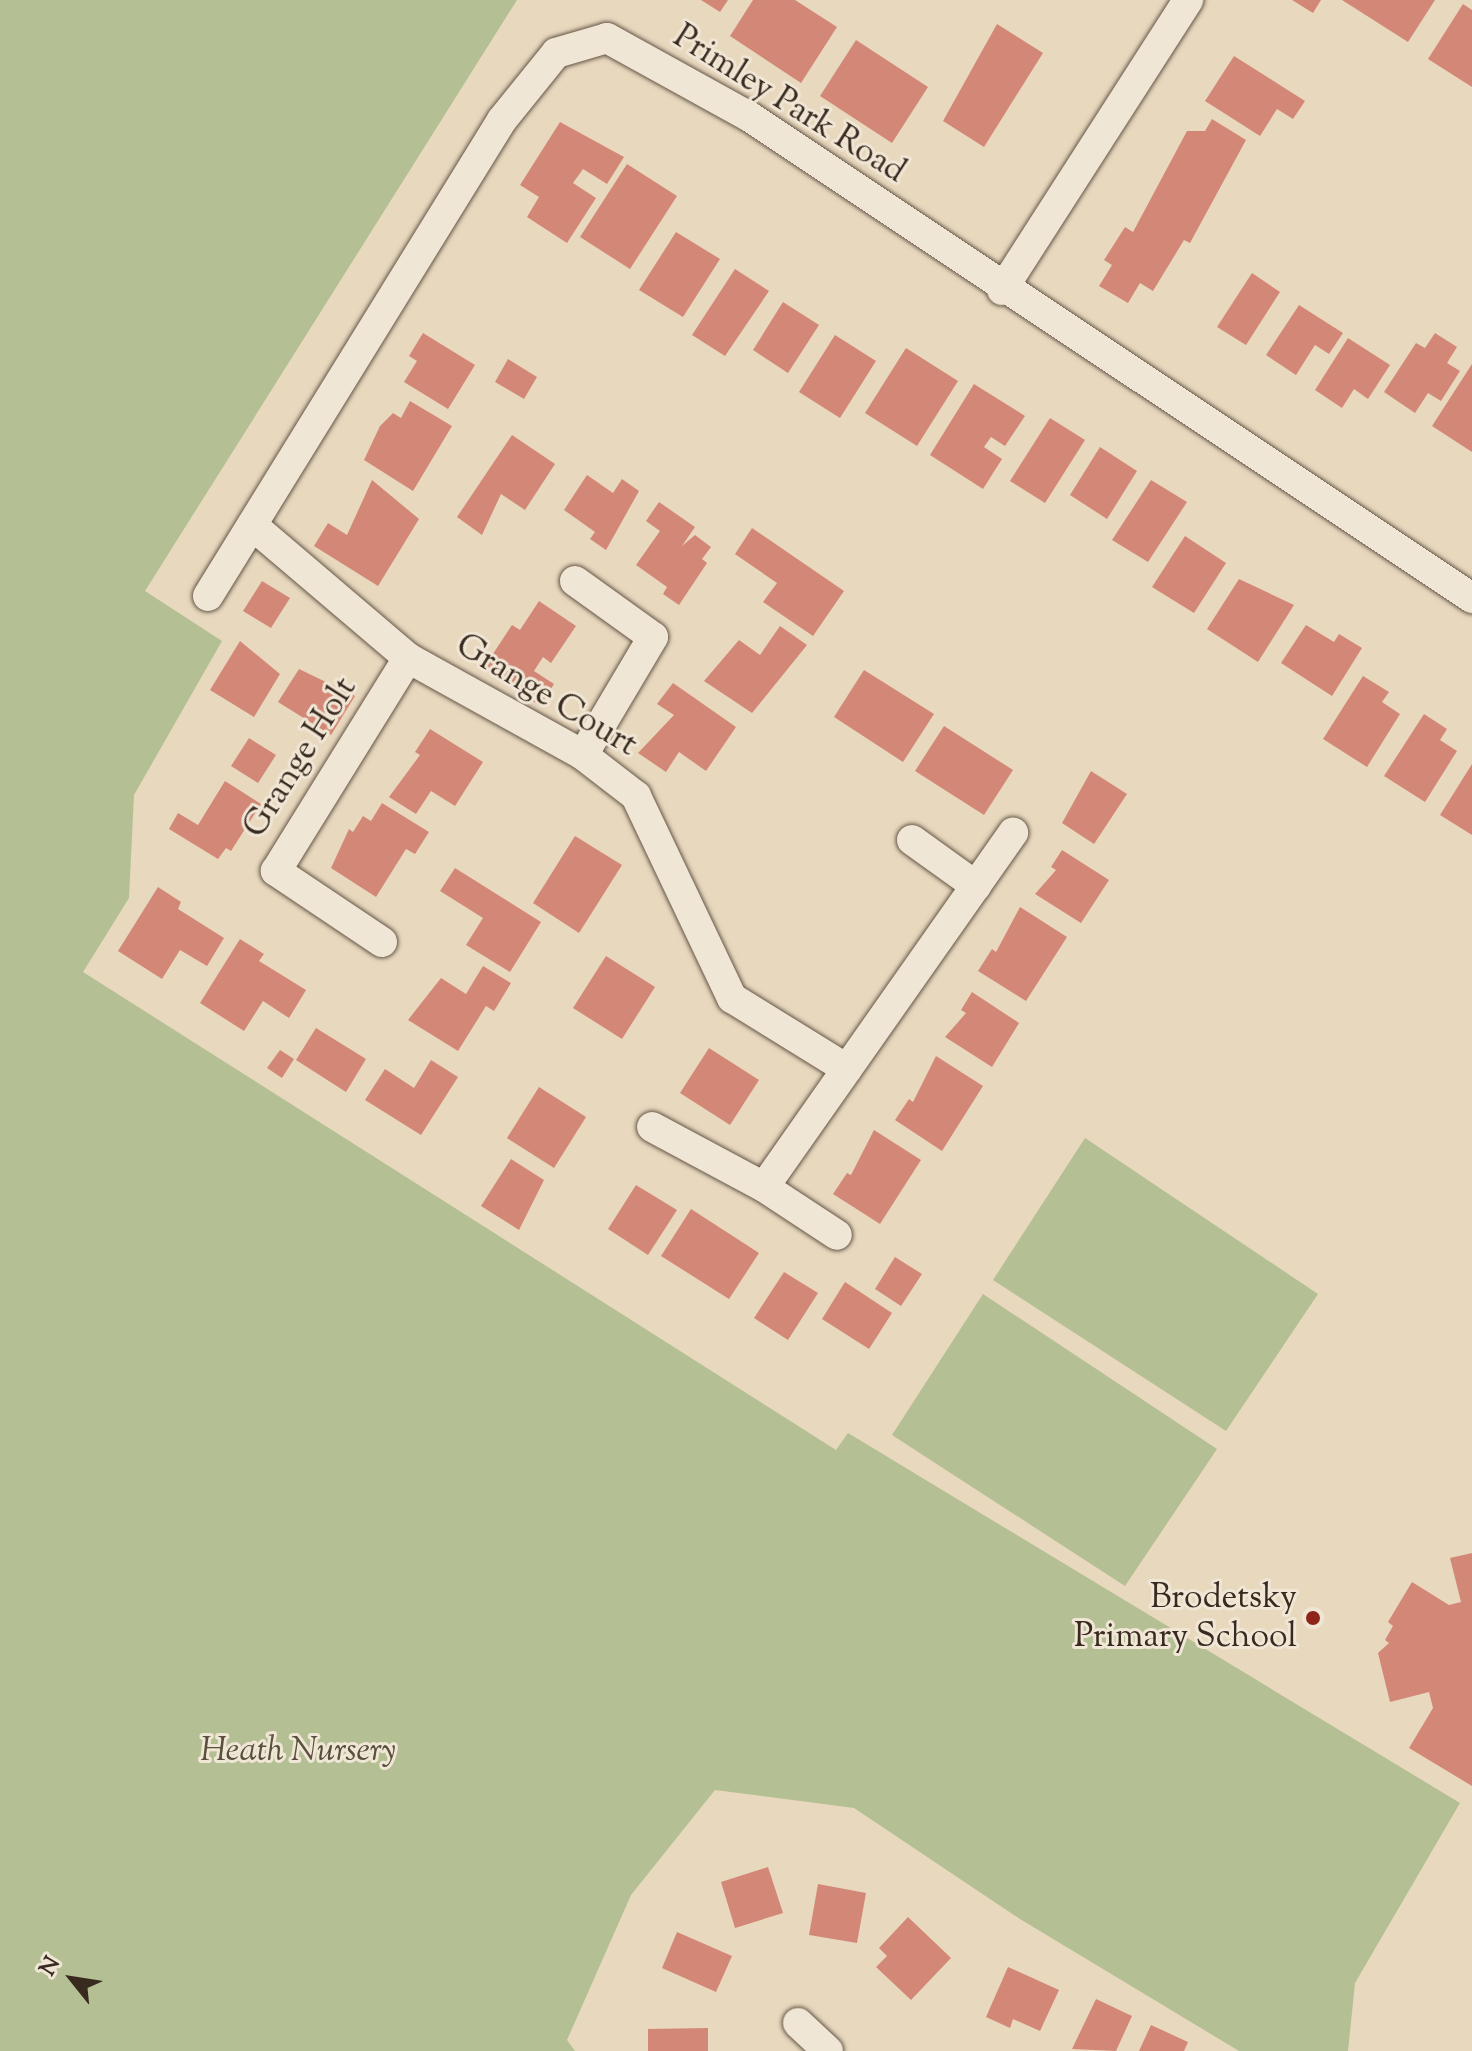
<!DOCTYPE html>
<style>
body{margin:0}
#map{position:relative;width:1472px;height:2051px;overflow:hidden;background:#e8d8be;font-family:"Sorts Mill Goudy",serif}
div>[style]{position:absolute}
.green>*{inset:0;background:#b4bf93}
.building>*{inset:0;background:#d38877}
.roads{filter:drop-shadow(0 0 2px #655647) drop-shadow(0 0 2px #655647)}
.minor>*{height:30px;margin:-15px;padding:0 15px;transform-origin:15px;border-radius:15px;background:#f0e6d5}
.dots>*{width:22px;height:22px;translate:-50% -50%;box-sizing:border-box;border:4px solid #f0e6d5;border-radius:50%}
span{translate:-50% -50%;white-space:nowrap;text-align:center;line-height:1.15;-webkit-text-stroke:6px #f0e6d5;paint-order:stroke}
.street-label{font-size:34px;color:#392a1f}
.poi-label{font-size:34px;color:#392a1f}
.right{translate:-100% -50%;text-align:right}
.park-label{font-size:34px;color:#584f3c;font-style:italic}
.north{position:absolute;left:32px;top:1939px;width:80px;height:80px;-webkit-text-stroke:6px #f0e6d5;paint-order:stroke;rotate:300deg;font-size:22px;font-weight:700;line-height:32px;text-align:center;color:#392a1f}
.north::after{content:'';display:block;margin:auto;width:28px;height:36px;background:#392a1f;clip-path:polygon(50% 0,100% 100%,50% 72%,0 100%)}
</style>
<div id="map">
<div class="green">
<i style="clip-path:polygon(0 0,517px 0,145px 591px,222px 641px,134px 795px,129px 898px,83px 972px,836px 1450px,848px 1433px,1460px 1803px,1355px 1983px,1348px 2051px,1239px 2051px,1020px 1919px,854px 1808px,715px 1790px,631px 1895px,567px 2040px,575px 2051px,0 2051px)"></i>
<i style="clip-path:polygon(1085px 1138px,1318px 1294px,1226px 1431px,993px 1280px)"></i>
<i style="clip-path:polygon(983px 1294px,1217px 1449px,1125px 1586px,892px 1435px)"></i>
</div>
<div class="building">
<i style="clip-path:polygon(701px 0,728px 0,720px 12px)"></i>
<i style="clip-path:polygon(753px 0,795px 0,837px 27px,801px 83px,730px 36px)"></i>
<i style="clip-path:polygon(1292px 0,1321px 0,1313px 13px)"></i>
<i style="clip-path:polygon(1342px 0,1435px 0,1408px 42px)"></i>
<i style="clip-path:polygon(1463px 4px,1472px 10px,1472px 87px,1428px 59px)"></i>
<i style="clip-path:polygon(997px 24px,1043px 53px,984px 147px,943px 121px)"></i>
<i style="clip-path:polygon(856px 40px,928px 87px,892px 143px,820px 96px)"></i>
<i style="clip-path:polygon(1234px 56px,1305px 101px,1293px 119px,1277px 109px,1260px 136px,1205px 101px)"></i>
<i style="clip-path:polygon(1212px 119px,1246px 140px,1190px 243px,1184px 240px,1153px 291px,1140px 283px,1128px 303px,1099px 286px,1112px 265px,1104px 260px,1125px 227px,1133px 232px,1187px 131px,1205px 131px)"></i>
<i style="clip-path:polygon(560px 122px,624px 157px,607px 184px,583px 169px,573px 183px,596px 198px,567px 243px,527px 217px,539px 197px,520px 185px)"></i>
<i style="clip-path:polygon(627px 164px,677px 196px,630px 269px,580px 237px)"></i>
<i style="clip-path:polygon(676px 232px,720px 259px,683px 317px,639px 290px)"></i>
<i style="clip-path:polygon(735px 269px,769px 291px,725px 356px,692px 335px)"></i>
<i style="clip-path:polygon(1252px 273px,1280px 292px,1246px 345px,1217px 327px)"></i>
<i style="clip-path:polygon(783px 302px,819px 325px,788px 373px,753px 350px)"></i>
<i style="clip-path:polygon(1299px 305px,1343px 333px,1329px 354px,1315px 345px,1296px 375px,1266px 355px)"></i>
<i style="clip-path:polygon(423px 333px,475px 365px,448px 409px,404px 382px,417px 361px,409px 356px)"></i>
<i style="clip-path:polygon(1435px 333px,1457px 347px,1447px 363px,1460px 371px,1441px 401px,1428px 393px,1415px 413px,1384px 392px,1416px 343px,1425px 348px)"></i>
<i style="clip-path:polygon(835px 335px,876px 361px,840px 418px,799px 392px)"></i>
<i style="clip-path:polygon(1348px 338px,1390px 365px,1368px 399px,1354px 389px,1342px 408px,1315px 390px)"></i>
<i style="clip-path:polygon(906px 348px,958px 381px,917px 446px,865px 413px)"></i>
<i style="clip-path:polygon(508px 359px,537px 377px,524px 399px,495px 382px)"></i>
<i style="clip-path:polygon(1472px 364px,1472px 452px,1432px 426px)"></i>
<i style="clip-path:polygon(974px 384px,1025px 416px,1005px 446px,991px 437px,984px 447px,1002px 459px,983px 489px,930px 455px)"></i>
<i style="clip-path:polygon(410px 401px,452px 426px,413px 491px,364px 460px,380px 426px,393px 413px,401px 418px)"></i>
<i style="clip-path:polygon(1050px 418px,1085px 440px,1045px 503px,1010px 481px)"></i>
<i style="clip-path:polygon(512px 435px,555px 464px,525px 510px,501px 494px,482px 535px,457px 517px)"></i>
<i style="clip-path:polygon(1100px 447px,1137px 471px,1107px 519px,1070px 495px)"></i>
<i style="clip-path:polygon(587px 475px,613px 493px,622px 479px,639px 491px,606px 550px,590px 539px,595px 532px,564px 510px)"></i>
<i style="clip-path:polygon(372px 480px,419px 519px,378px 586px,314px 546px,328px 523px,347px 535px)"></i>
<i style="clip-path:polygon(1151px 480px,1187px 502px,1148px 562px,1112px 540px)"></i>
<i style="clip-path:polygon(659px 502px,695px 527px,682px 546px,695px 535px,711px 547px,702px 559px,707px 563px,679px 605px,663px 594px,667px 587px,636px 565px,660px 531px,646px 521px)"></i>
<i style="clip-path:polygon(752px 528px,844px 591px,813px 636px,763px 602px,777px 583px,735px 554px)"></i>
<i style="clip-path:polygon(1185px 536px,1226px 563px,1194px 613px,1152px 587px)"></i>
<i style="clip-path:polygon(1239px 579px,1294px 605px,1258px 662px,1207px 629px)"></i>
<i style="clip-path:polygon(262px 581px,290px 598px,271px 628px,243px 611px)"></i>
<i style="clip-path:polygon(539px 601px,576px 626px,551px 663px,543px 657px,534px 671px,554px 684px,540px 706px,483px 669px,512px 625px,520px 630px)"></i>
<i style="clip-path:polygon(1306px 625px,1334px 642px,1339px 634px,1362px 648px,1332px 696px,1281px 663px)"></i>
<i style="clip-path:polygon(780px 626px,807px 645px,752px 713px,704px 681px,739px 640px,760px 655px)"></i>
<i style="clip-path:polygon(240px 641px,280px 674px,254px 717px,210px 690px)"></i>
<i style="clip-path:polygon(299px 669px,355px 696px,331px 735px,278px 702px)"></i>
<i style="clip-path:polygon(864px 670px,934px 714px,903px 762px,834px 717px)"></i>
<i style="clip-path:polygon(1363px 676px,1389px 692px,1382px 702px,1400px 714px,1367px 767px,1323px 739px)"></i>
<i style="clip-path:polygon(673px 683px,736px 727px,706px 771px,679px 752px,666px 772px,638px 753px,674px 715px,657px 704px)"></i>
<i style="clip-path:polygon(1424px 714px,1447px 729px,1440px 740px,1457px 751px,1425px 802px,1384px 776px)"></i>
<i style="clip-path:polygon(944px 726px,1013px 770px,984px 815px,915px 771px)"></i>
<i style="clip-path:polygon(430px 729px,483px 762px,455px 806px,431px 791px,416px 814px,389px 797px,420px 755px,415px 752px)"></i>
<i style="clip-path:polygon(249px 738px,276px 755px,258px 783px,231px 766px)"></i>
<i style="clip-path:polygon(1472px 764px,1472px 835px,1440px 815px)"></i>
<i style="clip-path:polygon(1091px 771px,1127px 794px,1094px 844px,1062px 823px)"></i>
<i style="clip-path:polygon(225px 781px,261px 804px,231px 851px,226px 848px,218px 859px,169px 829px,178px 813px,198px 825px)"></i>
<i style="clip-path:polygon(382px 803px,429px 832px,415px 854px,406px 849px,376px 897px,331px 868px,349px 829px,353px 832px,363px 816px,371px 821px)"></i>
<i style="clip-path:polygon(575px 836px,622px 865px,579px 933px,533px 903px)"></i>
<i style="clip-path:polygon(1062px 850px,1109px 880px,1081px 923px,1035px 894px,1056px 870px,1051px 867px)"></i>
<i style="clip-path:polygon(455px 868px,541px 922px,510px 972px,466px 945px,483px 918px,440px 891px)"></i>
<i style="clip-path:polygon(158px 887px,181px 902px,178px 909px,224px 938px,207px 966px,180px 950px,162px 979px,118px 951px)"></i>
<i style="clip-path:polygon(1020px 907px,1067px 937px,1026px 1001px,978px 971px,992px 949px,996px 952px)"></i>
<i style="clip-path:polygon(240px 939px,264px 954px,259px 961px,306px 990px,289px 1018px,263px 1001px,244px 1031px,200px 1003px)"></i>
<i style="clip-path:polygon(606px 956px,655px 987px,622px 1039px,573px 1008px)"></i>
<i style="clip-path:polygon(483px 966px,511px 983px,494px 1011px,486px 1006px,458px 1051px,408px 1020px,441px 978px,466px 994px)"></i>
<i style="clip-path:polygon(972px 992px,1019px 1023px,992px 1067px,945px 1037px,966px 1013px,961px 1010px)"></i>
<i style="clip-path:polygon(316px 1028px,366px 1059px,346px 1092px,296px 1060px)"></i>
<i style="clip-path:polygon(709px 1048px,759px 1080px,730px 1125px,680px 1093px)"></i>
<i style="clip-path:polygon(280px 1050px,294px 1059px,282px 1078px,267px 1068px)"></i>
<i style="clip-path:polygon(936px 1056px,983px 1086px,942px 1151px,895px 1120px,909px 1099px,913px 1102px)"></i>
<i style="clip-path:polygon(431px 1060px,458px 1077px,421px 1135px,365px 1100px,385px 1069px,414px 1088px)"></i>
<i style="clip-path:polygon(539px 1087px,586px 1117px,554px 1168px,507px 1138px)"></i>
<i style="clip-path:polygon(874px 1130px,921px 1160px,880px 1224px,833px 1194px,847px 1173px,851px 1175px)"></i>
<i style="clip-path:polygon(511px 1159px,544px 1180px,519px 1230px,481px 1206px)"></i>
<i style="clip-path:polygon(636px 1185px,677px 1210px,648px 1255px,608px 1229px)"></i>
<i style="clip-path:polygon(691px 1209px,759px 1253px,729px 1299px,661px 1256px)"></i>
<i style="clip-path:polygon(895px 1257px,922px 1274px,901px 1306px,875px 1289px)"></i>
<i style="clip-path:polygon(784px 1272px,818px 1293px,788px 1340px,754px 1318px)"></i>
<i style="clip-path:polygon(845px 1282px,892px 1313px,869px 1349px,822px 1319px)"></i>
<i style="clip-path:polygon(1472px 1553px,1472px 1786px,1409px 1748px,1433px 1708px,1429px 1692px,1390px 1702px,1378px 1653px,1389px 1643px,1385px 1640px,1393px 1626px,1388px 1622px,1412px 1582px,1449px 1605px,1461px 1602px,1450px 1558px)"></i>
<i style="clip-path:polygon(768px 1867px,783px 1913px,735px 1928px,721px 1882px)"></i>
<i style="clip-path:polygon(818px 1884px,866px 1893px,857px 1943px,809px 1935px)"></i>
<i style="clip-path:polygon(908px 1917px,951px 1958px,911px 2000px,876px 1967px,887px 1956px,879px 1948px)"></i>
<i style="clip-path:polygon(677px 1932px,732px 1956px,716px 1992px,662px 1968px)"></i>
<i style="clip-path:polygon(1008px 1967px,1059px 1990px,1040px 2031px,1013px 2019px,1010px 2028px,986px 2017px)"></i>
<i style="clip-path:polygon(1096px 1999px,1132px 2016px,1116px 2051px,1072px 2049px)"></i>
<i style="clip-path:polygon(1151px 2025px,1188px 2042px,1184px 2051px,1139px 2051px)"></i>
<i style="clip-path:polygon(708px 2028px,708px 2051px,648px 2051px,648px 2029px)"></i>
</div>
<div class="roads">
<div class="minor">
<i style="left:1002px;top:290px;width:345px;rotate:-57.3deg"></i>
<i style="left:252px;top:525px;width:205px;rotate:40.4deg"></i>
<i style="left:408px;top:658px;width:200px;rotate:29deg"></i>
<i style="left:583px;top:755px;width:67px;rotate:37.7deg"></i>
<i style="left:636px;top:796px;width:224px;rotate:64.6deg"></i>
<i style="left:732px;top:998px;width:135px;rotate:31.7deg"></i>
<i style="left:847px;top:1069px;width:144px;rotate:125.1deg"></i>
<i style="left:764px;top:1187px;width:127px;rotate:-151.8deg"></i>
<i style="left:575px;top:581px;width:96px;rotate:35.7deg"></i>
<i style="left:653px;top:637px;width:137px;rotate:120.7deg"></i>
<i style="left:208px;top:596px;width:559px;rotate:-58.3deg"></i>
<i style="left:502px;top:120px;width:86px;rotate:-51.1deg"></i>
<i style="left:556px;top:53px;width:53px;rotate:-16.4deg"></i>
<i style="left:607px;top:38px;width:163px;rotate:28.9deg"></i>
<i style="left:750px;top:117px;width:868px;rotate:33.67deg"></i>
<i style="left:912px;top:840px;width:79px;rotate:35.7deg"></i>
<i style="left:382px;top:942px;width:128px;rotate:-146.2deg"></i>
<i style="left:276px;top:871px;width:251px;rotate:-58.2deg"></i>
<i style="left:847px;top:1069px;width:289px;rotate:-54.9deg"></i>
<i style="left:764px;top:1187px;width:87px;rotate:33.3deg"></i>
<i style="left:798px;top:2023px;width:41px;rotate:43deg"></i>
</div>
</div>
<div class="dots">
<i style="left:1313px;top:1618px;background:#8f2418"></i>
</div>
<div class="street-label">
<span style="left:789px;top:105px;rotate:32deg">Primley Park Road</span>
<span style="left:546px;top:696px;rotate:31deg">Grange Court</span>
<span style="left:301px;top:758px;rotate:-58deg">Grange Holt</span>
</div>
<div class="poi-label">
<span class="right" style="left:1297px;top:1618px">Brodetsky<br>Primary School</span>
</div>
<div class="park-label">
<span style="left:298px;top:1752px">Heath Nursery</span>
</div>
<div class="north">N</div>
</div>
